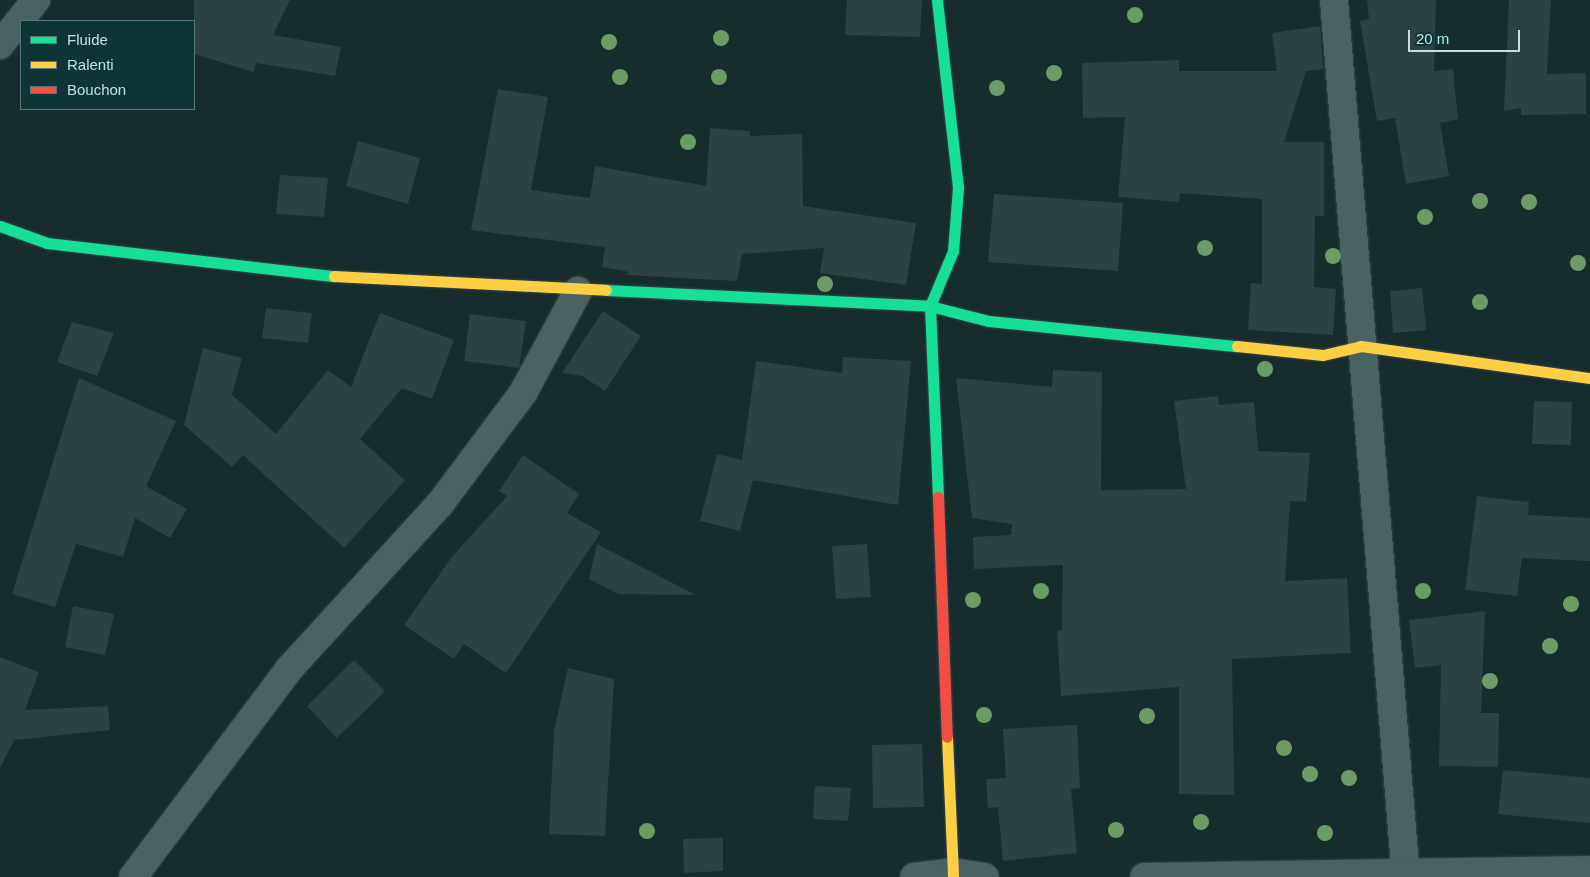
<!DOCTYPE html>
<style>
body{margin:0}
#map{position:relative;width:1590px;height:877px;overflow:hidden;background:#172c2c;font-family:Helvetica,sans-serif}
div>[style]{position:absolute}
.building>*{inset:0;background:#2b4144}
.roads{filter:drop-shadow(0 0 1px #364949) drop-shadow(0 0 1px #364949)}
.street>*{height:28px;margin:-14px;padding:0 14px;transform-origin:14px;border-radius:14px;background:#496262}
.fast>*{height:11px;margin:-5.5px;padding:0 5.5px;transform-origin:5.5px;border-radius:5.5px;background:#16e098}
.slow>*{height:11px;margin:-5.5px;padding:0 5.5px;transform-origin:5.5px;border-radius:5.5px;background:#ffcf43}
.jam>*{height:11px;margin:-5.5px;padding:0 5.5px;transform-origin:5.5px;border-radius:5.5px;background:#f24e42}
.trees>*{width:16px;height:16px;margin:-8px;border-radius:50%;background:#6c9b66}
span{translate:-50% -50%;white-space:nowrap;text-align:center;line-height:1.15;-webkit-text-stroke:4px #0e3435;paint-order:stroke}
.legend{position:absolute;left:20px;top:20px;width:175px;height:90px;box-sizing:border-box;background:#0e3435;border:1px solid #557979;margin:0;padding:6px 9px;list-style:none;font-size:15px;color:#bfe0e0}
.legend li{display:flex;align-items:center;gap:10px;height:25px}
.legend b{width:25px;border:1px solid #557979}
.scale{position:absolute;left:1408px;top:30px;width:112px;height:22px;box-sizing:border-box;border:2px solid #bfe0e0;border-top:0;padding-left:6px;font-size:15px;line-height:18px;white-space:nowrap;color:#bfe0e0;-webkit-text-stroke:4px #0e3435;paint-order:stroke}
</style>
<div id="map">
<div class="building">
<i style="clip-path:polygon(194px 0,290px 0,273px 35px,341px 47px,335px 76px,256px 63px,254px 72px,194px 54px)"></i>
<i style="clip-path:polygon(847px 0,922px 0,920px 37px,845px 35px)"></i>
<i style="clip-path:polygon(1367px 0,1436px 0,1434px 71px,1453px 69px,1458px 119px,1440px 123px,1449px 176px,1406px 184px,1395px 118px,1377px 121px,1360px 21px,1369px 19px)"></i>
<i style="clip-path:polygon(1509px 0,1551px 0,1547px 74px,1586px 73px,1586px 114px,1521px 115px,1521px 108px,1504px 111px)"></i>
<i style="clip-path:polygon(1320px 26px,1323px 69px,1306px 71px,1284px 142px,1324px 142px,1324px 216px,1315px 216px,1314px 287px,1336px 289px,1333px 335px,1248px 330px,1251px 283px,1262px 284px,1262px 199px,1180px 193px,1179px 202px,1118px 197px,1125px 117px,1083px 118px,1082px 63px,1179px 60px,1179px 71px,1277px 71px,1272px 33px)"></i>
<i style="clip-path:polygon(498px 89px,548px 97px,531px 190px,590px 198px,595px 166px,706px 186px,710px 128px,750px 131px,750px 136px,802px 134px,803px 206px,916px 223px,906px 285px,820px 273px,824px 248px,742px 254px,737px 281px,627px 275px,629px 272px,602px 267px,605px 247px,471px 230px)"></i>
<i style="clip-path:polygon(358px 141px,420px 158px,408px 204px,346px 186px)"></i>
<i style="clip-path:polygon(280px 175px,328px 178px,324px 217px,276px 214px)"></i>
<i style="clip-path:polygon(994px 194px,1123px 203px,1118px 271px,988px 262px)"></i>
<i style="clip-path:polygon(1422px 288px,1426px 330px,1393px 333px,1390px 291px)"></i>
<i style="clip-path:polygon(266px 308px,312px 313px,308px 343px,262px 338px)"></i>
<i style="clip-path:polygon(603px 311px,641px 336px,605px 391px,582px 376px,562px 373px)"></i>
<i style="clip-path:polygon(380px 313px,454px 340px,432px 399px,402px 388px,360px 439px,405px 480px,344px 548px,243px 455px,232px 467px,184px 425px,203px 348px,242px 358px,232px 395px,276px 434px,328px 370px,351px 387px)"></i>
<i style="clip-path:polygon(470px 314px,526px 321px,519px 368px,464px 361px)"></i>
<i style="clip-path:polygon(72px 322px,114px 333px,97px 376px,57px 362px)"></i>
<i style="clip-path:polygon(843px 357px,911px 361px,898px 505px,753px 480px,740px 531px,700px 521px,717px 454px,742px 460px,756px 361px,842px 373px)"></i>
<i style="clip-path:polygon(1053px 370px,1102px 372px,1101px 490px,1186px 489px,1174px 401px,1218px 396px,1219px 405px,1254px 402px,1258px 451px,1310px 453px,1306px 502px,1290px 501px,1285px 581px,1347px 578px,1351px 653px,1232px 659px,1234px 795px,1179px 794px,1179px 687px,1061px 696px,1057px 631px,1062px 630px,1063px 565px,974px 569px,973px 537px,1011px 535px,1012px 524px,972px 518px,956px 378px,1052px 387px)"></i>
<i style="clip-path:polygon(79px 378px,176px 421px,146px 486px,187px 509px,170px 538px,135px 518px,123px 557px,76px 544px,55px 607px,12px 594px)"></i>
<i style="clip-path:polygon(1534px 401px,1572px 402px,1571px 445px,1532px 444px)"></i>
<i style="clip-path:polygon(523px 455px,579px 494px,567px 513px,601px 532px,506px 673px,464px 644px,454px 659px,404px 625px,451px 558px,507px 496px,499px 491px)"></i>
<i style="clip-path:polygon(1477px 496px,1529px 502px,1528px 515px,1590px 518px,1590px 561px,1522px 558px,1517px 596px,1465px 590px)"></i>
<i style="clip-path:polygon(597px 544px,696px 595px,619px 594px,589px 579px)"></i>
<i style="clip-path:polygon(867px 544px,871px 597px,836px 599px,832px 546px)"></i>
<i style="clip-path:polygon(73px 606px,114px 614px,105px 655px,65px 647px)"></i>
<i style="clip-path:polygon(1485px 611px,1481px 713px,1499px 713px,1498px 767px,1439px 766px,1441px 665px,1415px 668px,1409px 620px)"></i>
<i style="clip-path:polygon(0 657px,39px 672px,25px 710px,108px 706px,110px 730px,14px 740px,0 768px)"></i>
<i style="clip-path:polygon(354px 660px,385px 691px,337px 738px,307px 706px)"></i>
<i style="clip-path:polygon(568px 668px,614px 679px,605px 836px,549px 834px,554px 730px)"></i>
<i style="clip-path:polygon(1077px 725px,1080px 788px,1071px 789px,1077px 853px,1003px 861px,998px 807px,988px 808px,986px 779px,1006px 778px,1003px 729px)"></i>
<i style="clip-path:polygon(922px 744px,924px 807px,873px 808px,872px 745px)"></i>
<i style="clip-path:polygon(1503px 770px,1590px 778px,1590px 823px,1498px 814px)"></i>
<i style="clip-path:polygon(815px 786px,851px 788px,848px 821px,813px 819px)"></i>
<i style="clip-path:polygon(723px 838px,723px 871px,684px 873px,683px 839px)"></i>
</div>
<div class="roads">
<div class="street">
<i style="left:1334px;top:0;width:880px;rotate:85.31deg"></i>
<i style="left:0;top:45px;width:58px;rotate:-51.3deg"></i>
<i style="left:133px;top:877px;width:261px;rotate:-53.1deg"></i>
<i style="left:290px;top:668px;width:222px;rotate:-47.6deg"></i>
<i style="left:440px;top:504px;width:139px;rotate:-53.2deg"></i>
<i style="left:523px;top:393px;width:116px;rotate:-61.7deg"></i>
<i style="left:914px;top:877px;width:39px;rotate:-7deg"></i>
<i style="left:953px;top:872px;width:32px;rotate:9deg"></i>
<i style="left:1144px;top:877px;width:446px;rotate:-0.9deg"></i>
</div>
<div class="fast">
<i style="left:937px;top:0;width:189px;rotate:83.6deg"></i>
<i style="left:958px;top:188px;width:63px;rotate:94.5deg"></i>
<i style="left:953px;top:251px;width:60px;rotate:112.7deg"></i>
<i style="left:930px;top:306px;width:191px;rotate:87.6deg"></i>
<i style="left:0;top:226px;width:50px;rotate:19.9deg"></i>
<i style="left:47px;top:243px;width:289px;rotate:6.6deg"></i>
<i style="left:606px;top:290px;width:324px;rotate:2.8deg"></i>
<i style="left:930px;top:306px;width:61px;rotate:14.3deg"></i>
<i style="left:989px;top:321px;width:249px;rotate:5.8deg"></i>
</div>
<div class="slow">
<i style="left:334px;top:276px;width:272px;rotate:2.9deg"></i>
<i style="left:1237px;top:346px;width:86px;rotate:6deg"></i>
<i style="left:1323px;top:355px;width:39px;rotate:-13deg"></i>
<i style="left:1361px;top:346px;width:231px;rotate:8deg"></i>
<i style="left:947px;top:737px;width:140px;rotate:87.5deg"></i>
</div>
<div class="jam">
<i style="left:938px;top:497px;width:240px;rotate:87.9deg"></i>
</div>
</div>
<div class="trees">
<i style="left:1135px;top:15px"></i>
<i style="left:721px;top:38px"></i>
<i style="left:609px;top:42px"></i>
<i style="left:1054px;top:73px"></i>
<i style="left:620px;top:77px"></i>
<i style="left:719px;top:77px"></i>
<i style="left:997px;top:88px"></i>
<i style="left:688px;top:142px"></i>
<i style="left:1480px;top:201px"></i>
<i style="left:1529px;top:202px"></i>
<i style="left:1425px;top:217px"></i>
<i style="left:1205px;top:248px"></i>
<i style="left:1333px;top:256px"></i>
<i style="left:1578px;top:263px"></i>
<i style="left:825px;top:284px"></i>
<i style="left:1480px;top:302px"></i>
<i style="left:1265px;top:369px"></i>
<i style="left:1041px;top:591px"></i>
<i style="left:1423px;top:591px"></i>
<i style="left:973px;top:600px"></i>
<i style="left:1571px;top:604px"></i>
<i style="left:1550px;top:646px"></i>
<i style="left:1490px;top:681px"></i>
<i style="left:984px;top:715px"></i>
<i style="left:1147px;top:716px"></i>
<i style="left:1284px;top:748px"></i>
<i style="left:1310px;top:774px"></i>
<i style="left:1349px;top:778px"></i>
<i style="left:1201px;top:822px"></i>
<i style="left:1116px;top:830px"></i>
<i style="left:647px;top:831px"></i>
<i style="left:1325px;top:833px"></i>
</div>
<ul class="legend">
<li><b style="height:6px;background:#16e098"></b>Fluide</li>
<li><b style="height:6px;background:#ffcf43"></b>Ralenti</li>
<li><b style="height:6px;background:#f24e42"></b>Bouchon</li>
</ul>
<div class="scale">20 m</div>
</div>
